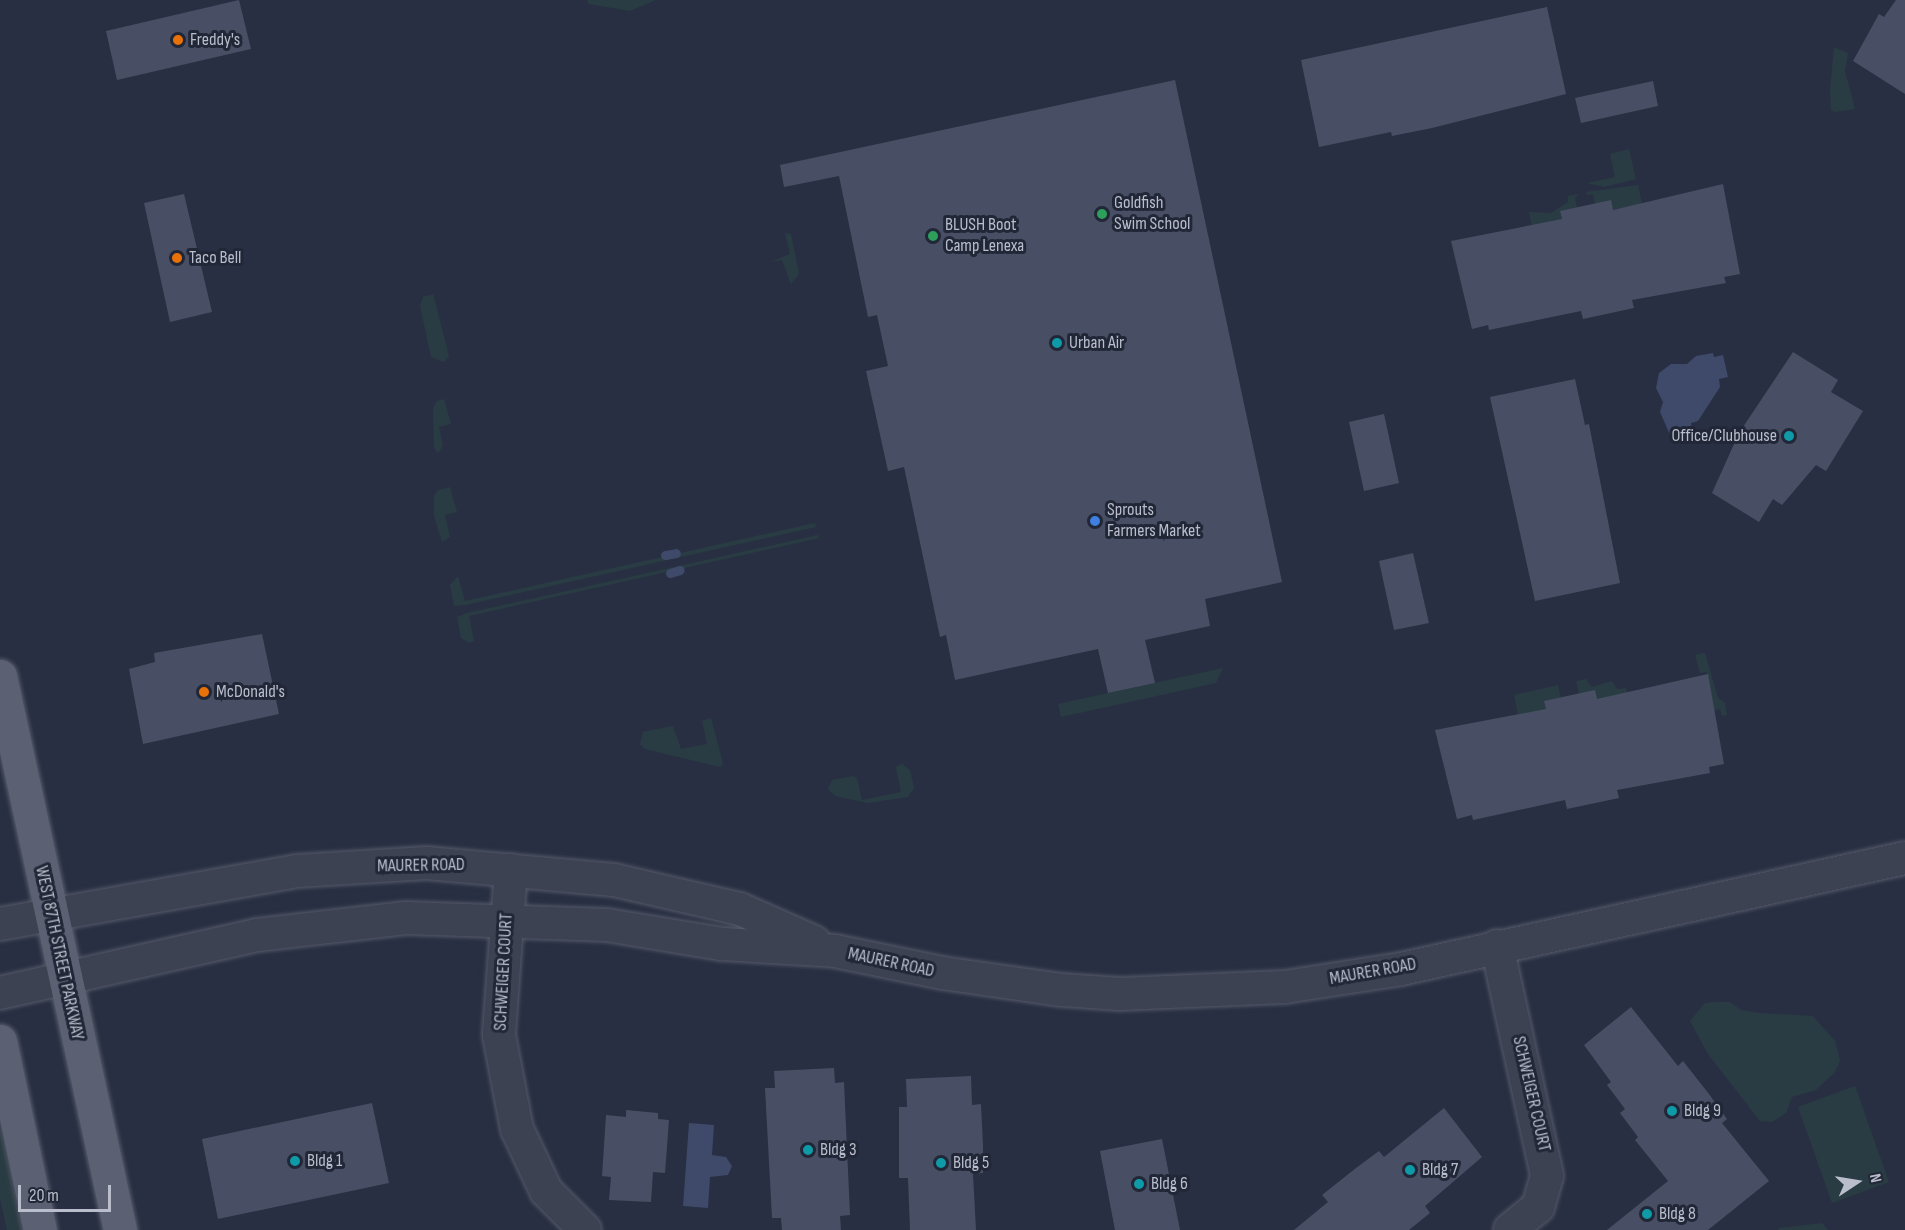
<!DOCTYPE html>
<style>
body{margin:0}
#map{position:relative;width:1905px;height:1230px;overflow:hidden;background:#282f42;font-family:"Sofia Sans Condensed",sans-serif}
div>[style]{position:absolute}
.green>*{inset:0;background:#2a3c43}
.water>*{inset:0;background:#3f4a6a}
.stream>*{height:9px;margin:-4.5px;padding:0 4.5px;transform-origin:4.5px;border-radius:4.5px;background:#3f4a6a}
.building>*{inset:0;background:#484f64}
.roads{filter:drop-shadow(0 0 2px #555a69) drop-shadow(0 0 2px #555a69)}
.minor>*{height:32px;margin:-16px;padding:0 16px;transform-origin:16px;border-radius:16px;background:#3d4252}
.major>*{height:33px;margin:-16.5px;padding:0 16.5px;transform-origin:16.5px;border-radius:16.5px;background:#5b6172}
.dots>*{width:16px;height:16px;translate:-50% -50%;box-sizing:border-box;border:3px solid #212737;border-radius:50%}
span{translate:-50% -50%;white-space:nowrap;text-align:center;line-height:1.15;-webkit-text-stroke:6px #212737;paint-order:stroke}
.poi-label{font-size:18px;color:#babecc}
.left{translate:0 -50%;text-align:left}
.right{translate:-100% -50%;text-align:right}
.street-label{font-size:18px;color:#babecc}
.north{position:absolute;left:1827px;top:1152px;width:60px;height:60px;-webkit-text-stroke:4px #212737;paint-order:stroke;rotate:78deg;font-size:16px;font-weight:700;line-height:24px;text-align:center;color:#babecc}
.north::after{content:'';display:block;margin:auto;width:21px;height:27px;background:#babecc;clip-path:polygon(50% 0,100% 100%,50% 72%,0 100%)}
.scale{position:absolute;left:18px;top:1185px;width:93px;height:27px;box-sizing:border-box;border:3px solid #babecc;border-top:0;padding-left:8px;font-size:18px;line-height:21px;white-space:nowrap;color:#babecc;-webkit-text-stroke:4px #212737;paint-order:stroke}
</style>
<div id="map">
<div class="green">
<i style="clip-path:polygon(587px 0,656px 0,630px 11px,589px 4px)"></i>
<i style="clip-path:polygon(1834px 47px,1848px 53px,1845px 71px,1855px 109px,1835px 112px,1831px 110px,1830px 90px)"></i>
<i style="clip-path:polygon(1629px 149px,1636px 179px,1604px 187px,1587px 183px,1615px 177px,1610px 154px)"></i>
<i style="clip-path:polygon(1638px 185px,1642px 204px,1613px 210px,1595px 204px,1593px 194px,1587px 195px,1586px 192px)"></i>
<i style="clip-path:polygon(1579px 194px,1575px 198px,1577px 208px,1560px 211px,1562px 221px,1532px 226px,1529px 212px,1551px 213px,1568px 202px,1568px 196px)"></i>
<i style="clip-path:polygon(785px 233px,791px 234px,799px 274px,791px 284px,782px 260px,771px 262px,790px 254px)"></i>
<i style="clip-path:polygon(433px 294px,449px 356px,444px 362px,431px 357px,420px 306px,423px 297px)"></i>
<i style="clip-path:polygon(444px 399px,451px 424px,439px 427px,443px 446px,438px 453px,434px 448px,433px 408px,437px 401px)"></i>
<i style="clip-path:polygon(450px 487px,457px 512px,445px 515px,450px 537px,442px 542px,434px 516px,434px 496px,438px 490px)"></i>
<i style="clip-path:polygon(815px 523px,816px 527px,465px 605px,454px 606px,450px 585px,458px 576px,465px 601px)"></i>
<i style="clip-path:polygon(818px 535px,819px 538px,469px 616px,474px 641px,469px 643px,461px 638px,457px 617px,467px 613px)"></i>
<i style="clip-path:polygon(1705px 653px,1718px 698px,1725px 703px,1727px 715px,1722px 716px,1720px 709px,1712px 711px,1707px 672px,1700px 673px,1695px 655px)"></i>
<i style="clip-path:polygon(1223px 668px,1216px 683px,1061px 717px,1058px 704px)"></i>
<i style="clip-path:polygon(1586px 679px,1592px 687px,1612px 681px,1617px 689px,1626px 688px,1627px 693px,1597px 700px,1579px 694px,1576px 681px)"></i>
<i style="clip-path:polygon(1558px 685px,1561px 698px,1544px 701px,1546px 710px,1518px 715px,1514px 695px)"></i>
<i style="clip-path:polygon(711px 718px,723px 764px,720px 767px,645px 749px,640px 744px,643px 732px,673px 726px,681px 749px,707px 744px,702px 721px)"></i>
<i style="clip-path:polygon(902px 764px,910px 770px,914px 788px,908px 797px,868px 803px,835px 796px,828px 789px,832px 780px,853px 776px,857px 778px,862px 800px,901px 792px,896px 767px)"></i>
<i style="clip-path:polygon(1717px 1002px,1730px 1002px,1741px 1010px,1759px 1013px,1813px 1016px,1835px 1041px,1840px 1061px,1834px 1073px,1816px 1090px,1792px 1097px,1786px 1113px,1772px 1122px,1760px 1121px,1708px 1054px,1690px 1021px,1705px 1003px)"></i>
<i style="clip-path:polygon(1855px 1086px,1889px 1182px,1832px 1203px,1798px 1107px)"></i>
<i style="clip-path:polygon(0 1127px,10px 1176px,22px 1230px,7px 1230px,0 1199px)"></i>
<i style="clip-path:polygon(1822px 1223px,1828px 1230px,1778px 1230px,1779px 1228px)"></i>
</div>
<div class="water">
<i style="clip-path:polygon(1713px 353px,1714px 357px,1723px 355px,1728px 377px,1719px 379px,1720px 387px,1698px 421px,1691px 423px,1692px 430px,1670px 435px,1660px 412px,1663px 402px,1656px 388px,1659px 373px,1671px 364px,1687px 364px,1696px 356px)"></i>
<i style="clip-path:polygon(689px 1123px,714px 1125px,712px 1155px,726px 1157px,732px 1166px,728px 1175px,710px 1177px,708px 1208px,683px 1206px)"></i>
</div>
<div class="stream">
<i style="left:665px;top:555px;width:11px;rotate:-10deg"></i>
<i style="left:670px;top:573px;width:10px;rotate:-17deg"></i>
</div>
<div class="building">
<i style="clip-path:polygon(239px 0,251px 49px,117px 80px,106px 31px)"></i>
<i style="clip-path:polygon(1896px 0,1905px 0,1905px 94px,1853px 61px,1879px 14px,1884px 17px)"></i>
<i style="clip-path:polygon(1547px 7px,1566px 94px,1432px 128px,1392px 136px,1391px 132px,1319px 147px,1301px 60px)"></i>
<i style="clip-path:polygon(1175px 80px,1282px 582px,1205px 599px,1210px 626px,1145px 640px,1155px 683px,1108px 693px,1098px 649px,955px 680px,946px 635px,940px 637px,904px 467px,888px 471px,866px 371px,888px 366px,877px 315px,868px 317px,839px 176px,784px 187px,780px 165px)"></i>
<i style="clip-path:polygon(1653px 81px,1658px 106px,1581px 123px,1575px 98px)"></i>
<i style="clip-path:polygon(1723px 184px,1740px 274px,1724px 277px,1726px 283px,1632px 300px,1634px 308px,1583px 319px,1581px 311px,1489px 330px,1488px 325px,1472px 329px,1451px 241px,1562px 219px,1560px 211px,1611px 200px,1613px 210px)"></i>
<i style="clip-path:polygon(184px 194px,212px 312px,170px 322px,144px 203px)"></i>
<i style="clip-path:polygon(1793px 352px,1838px 380px,1831px 392px,1863px 411px,1826px 471px,1816px 465px,1782px 505px,1773px 499px,1759px 522px,1712px 493px,1739px 433px)"></i>
<i style="clip-path:polygon(1575px 379px,1585px 425px,1589px 424px,1620px 583px,1535px 601px,1490px 397px)"></i>
<i style="clip-path:polygon(1384px 414px,1399px 483px,1364px 491px,1349px 422px)"></i>
<i style="clip-path:polygon(1413px 553px,1429px 623px,1394px 630px,1379px 561px)"></i>
<i style="clip-path:polygon(262px 634px,279px 714px,143px 744px,129px 669px,155px 662px,154px 653px)"></i>
<i style="clip-path:polygon(1708px 674px,1724px 764px,1709px 767px,1710px 773px,1617px 790px,1619px 798px,1567px 809px,1565px 800px,1473px 820px,1472px 815px,1457px 819px,1435px 730px,1546px 709px,1544px 701px,1595px 690px,1597px 699px)"></i>
<i style="clip-path:polygon(1631px 1007px,1678px 1066px,1683px 1061px,1709px 1094px,1727px 1119px,1722px 1123px,1769px 1181px,1708px 1230px,1607px 1230px,1668px 1181px,1635px 1140px,1638px 1137px,1620px 1113px,1625px 1109px,1607px 1085px,1611px 1082px,1584px 1045px)"></i>
<i style="clip-path:polygon(834px 1068px,835px 1083px,844px 1082px,850px 1215px,840px 1216px,841px 1230px,782px 1230px,781px 1218px,772px 1218px,765px 1088px,775px 1088px,774px 1071px)"></i>
<i style="clip-path:polygon(971px 1076px,972px 1105px,981px 1104px,983px 1145px,983px 1173px,973px 1174px,976px 1230px,910px 1230px,908px 1178px,899px 1178px,899px 1107px,907px 1107px,906px 1079px)"></i>
<i style="clip-path:polygon(372px 1103px,389px 1183px,218px 1219px,202px 1139px)"></i>
<i style="clip-path:polygon(1444px 1108px,1482px 1157px,1425px 1206px,1430px 1213px,1409px 1230px,1294px 1230px,1328px 1202px,1322px 1195px,1356px 1168px,1379px 1151px,1384px 1157px)"></i>
<i style="clip-path:polygon(626px 1110px,658px 1113px,658px 1119px,669px 1120px,665px 1173px,653px 1172px,651px 1202px,609px 1200px,611px 1177px,602px 1176px,606px 1115px,626px 1117px)"></i>
<i style="clip-path:polygon(1162px 1139px,1180px 1230px,1115px 1230px,1100px 1151px)"></i>
</div>
<div class="roads">
<div class="minor">
<i style="left:511px;top:870px;width:165px;rotate:94.2deg"></i>
<i style="left:499px;top:1035px;width:96px;rotate:79.2deg"></i>
<i style="left:517px;top:1129px;width:68px;rotate:64.9deg"></i>
<i style="left:546px;top:1191px;width:55px;rotate:45deg"></i>
<i style="left:0;top:924px;width:302px;rotate:-10.1deg"></i>
<i style="left:297px;top:871px;width:130px;rotate:-3.5deg"></i>
<i style="left:427px;top:863px;width:188px;rotate:5.2deg"></i>
<i style="left:614px;top:880px;width:129px;rotate:13deg"></i>
<i style="left:740px;top:909px;width:81px;rotate:24deg"></i>
<i style="left:1497px;top:946px;width:235px;rotate:77.7deg"></i>
<i style="left:1547px;top:1176px;width:32px;rotate:106deg"></i>
<i style="left:1538px;top:1207px;width:36px;rotate:141deg"></i>
<i style="left:0;top:993px;width:263px;rotate:-12.7deg"></i>
<i style="left:257px;top:935px;width:150px;rotate:-6.5deg"></i>
<i style="left:406px;top:918px;width:201px;rotate:2deg"></i>
<i style="left:607px;top:925px;width:117px;rotate:9.4deg"></i>
<i style="left:722px;top:944px;width:113px;rotate:3.5deg"></i>
<i style="left:835px;top:951px;width:109px;rotate:11.6deg"></i>
<i style="left:942px;top:973px;width:121px;rotate:8.1deg"></i>
<i style="left:1062px;top:990px;width:58px;rotate:3.9deg"></i>
<i style="left:1120px;top:994px;width:165px;rotate:-2.4deg"></i>
<i style="left:1285px;top:987px;width:117px;rotate:-8.8deg"></i>
<i style="left:1401px;top:969px;width:516px;rotate:-12.42deg"></i>
</div>
<div class="major">
<i style="left:0;top:676px;width:567px;rotate:77.78deg"></i>
<i style="left:0;top:1041px;width:193px;rotate:78.1deg"></i>
</div>
</div>
<div class="dots">
<i style="left:178px;top:40px;background:#e8710a"></i>
<i style="left:1102px;top:214px;background:#2e9e5b"></i>
<i style="left:933px;top:236px;background:#2e9e5b"></i>
<i style="left:177px;top:258px;background:#e8710a"></i>
<i style="left:1057px;top:343px;background:#0f9aa8"></i>
<i style="left:1789px;top:436px;background:#0f9aa8"></i>
<i style="left:1095px;top:521px;background:#3f7fe0"></i>
<i style="left:204px;top:692px;background:#e8710a"></i>
<i style="left:1672px;top:1111px;background:#0f9aa8"></i>
<i style="left:808px;top:1150px;background:#0f9aa8"></i>
<i style="left:295px;top:1161px;background:#0f9aa8"></i>
<i style="left:941px;top:1163px;background:#0f9aa8"></i>
<i style="left:1410px;top:1170px;background:#0f9aa8"></i>
<i style="left:1139px;top:1184px;background:#0f9aa8"></i>
<i style="left:1647px;top:1214px;background:#0f9aa8"></i>
</div>
<div class="poi-label">
<span class="left" style="left:190px;top:40px">Freddy's</span>
<span class="left" style="left:1114px;top:214px">Goldfish<br>Swim School</span>
<span class="left" style="left:945px;top:236px">BLUSH Boot<br>Camp Lenexa</span>
<span class="left" style="left:189px;top:258px">Taco Bell</span>
<span class="left" style="left:1069px;top:343px">Urban Air</span>
<span class="right" style="left:1777px;top:436px">Office/Clubhouse</span>
<span class="left" style="left:1107px;top:521px">Sprouts<br>Farmers Market</span>
<span class="left" style="left:216px;top:692px">McDonald's</span>
<span class="left" style="left:1684px;top:1111px">Bldg 9</span>
<span class="left" style="left:820px;top:1150px">Bldg 3</span>
<span class="left" style="left:307px;top:1161px">Bldg 1</span>
<span class="left" style="left:953px;top:1163px">Bldg 5</span>
<span class="left" style="left:1422px;top:1170px">Bldg 7</span>
<span class="left" style="left:1151px;top:1184px">Bldg 6</span>
<span class="left" style="left:1659px;top:1214px">Bldg 8</span>
</div>
<div class="street-label">
<span style="left:421px;top:866px;rotate:-1deg">MAURER ROAD</span>
<span style="left:59px;top:953px;rotate:78deg">WEST 87TH STREET PARKWAY</span>
<span style="left:891px;top:963px;rotate:12deg">MAURER ROAD</span>
<span style="left:504px;top:972px;rotate:-87deg">SCHWEIGER COURT</span>
<span style="left:1373px;top:972px;rotate:-10deg">MAURER ROAD</span>
<span style="left:1531px;top:1094px;rotate:77deg">SCHWEIGER COURT</span>
</div>
<div class="north">N</div>
<div class="scale">20 m</div>
</div>
